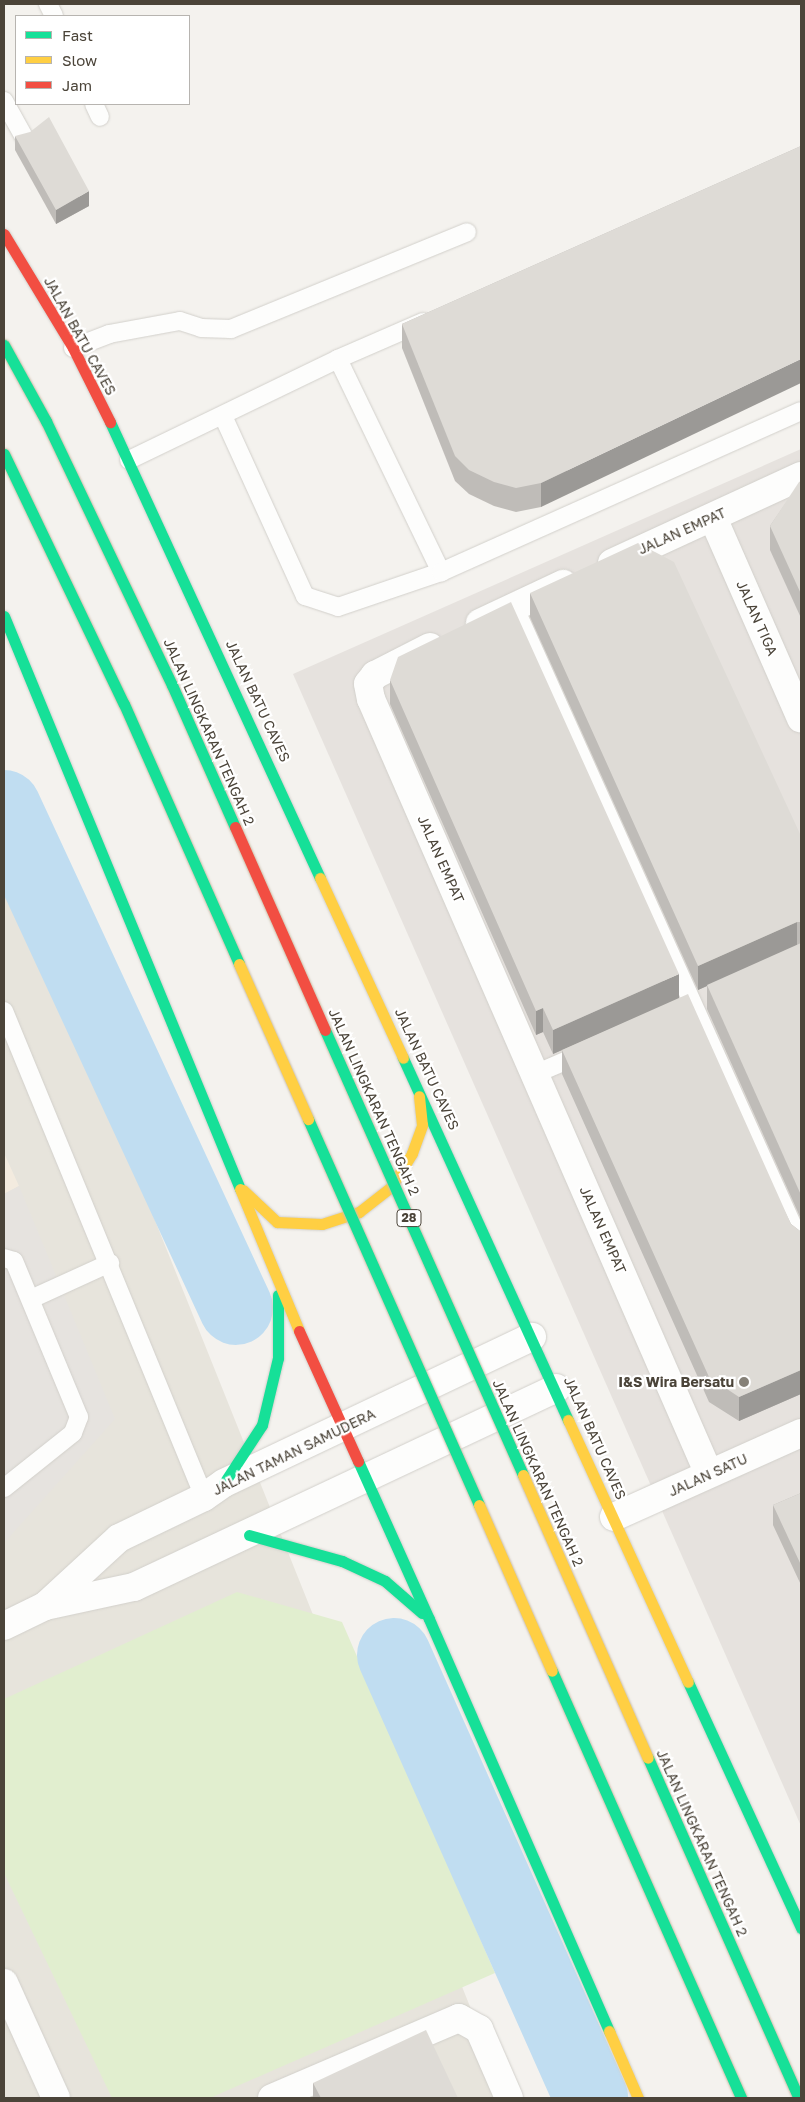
<!DOCTYPE html>
<style>
body{margin:0}
#map{position:relative;width:805px;height:2102px;overflow:hidden;background:#f4f2ee;font-family:"Golos Text",sans-serif}
div>[style]{position:absolute}
.residential>*{inset:0;background:#e7e4dc}
.commercial>*{inset:0;background:#f3ebdf}
.industrial>*{inset:0;background:#e6e2de}
.green>*{inset:0;background:#e1eecf}
.parking>*{inset:0;background:#e6e3df}
.river>*{height:74px;margin:-37px;padding:0 37px;transform-origin:37px;border-radius:37px;background:#c0ddf1}
.roads{filter:drop-shadow(0 0 1px #d2d0cb) drop-shadow(0 0 1px #d2d0cb)}
.lane>*{height:18px;margin:-9px;padding:0 9px;transform-origin:9px;border-radius:9px;background:#fdfdfc}
.street>*{height:28px;margin:-14px;padding:0 14px;transform-origin:14px;border-radius:14px;background:#fdfdfc}
.fast>*{height:11px;margin:-5.5px;padding:0 5.5px;transform-origin:5.5px;border-radius:5.5px;background:#16e098}
.slow>*{height:11px;margin:-5.5px;padding:0 5.5px;transform-origin:5.5px;border-radius:5.5px;background:#ffcf43}
.jam>*{height:11px;margin:-5.5px;padding:0 5.5px;transform-origin:5.5px;border-radius:5.5px;background:#f24e42}
.bridges{filter:drop-shadow(0 0 1px #ccbfa9) drop-shadow(0 0 1px #ccbfa9)}
.fast-bridge>*{height:11px;margin:-5.5px;padding:0 5.5px;transform-origin:5.5px;border-radius:5.5px;background:#16e098}
.slow-bridge>*{height:11px;margin:-5.5px;padding:0 5.5px;transform-origin:5.5px;border-radius:5.5px;background:#ffcf43}
.jam-bridge>*{height:11px;margin:-5.5px;padding:0 5.5px;transform-origin:5.5px;border-radius:5.5px;background:#f24e42}
.wall>*{inset:0;background:#bfbcb8}
.shaded-wall>*{inset:0;background:#9b9996}
.building>*{inset:0;background:#dedbd6}
.dots>*{width:14px;height:14px;translate:-50% -50%;box-sizing:border-box;border:2px solid #fff;border-radius:50%}
span{translate:-50% -50%;white-space:nowrap;text-align:center;line-height:1.15;-webkit-text-stroke:4.5px #fff;paint-order:stroke}
.shield-label span{padding:1px 4px;background:#fff;border:1px solid;border-radius:4px;-webkit-text-stroke-width:0}
.shield-label{font-size:12px;color:#4b4439;font-weight:700}
.street-label{font-size:14px;color:#4b4439}
.poi-label{font-size:14px;color:#4b4439;font-weight:700}
.right{translate:-100% -50%;text-align:right}
.frame{position:absolute;inset:0;border:5px solid #4b4439;pointer-events:none}
.legend{position:absolute;left:15px;top:15px;width:175px;height:90px;box-sizing:border-box;background:#fff;border:1px solid #b7b4b0;margin:0;padding:6px 9px;list-style:none;font-size:15px;color:#4b4439}
.legend li{display:flex;align-items:center;gap:10px;height:25px}
.legend b{width:25px;border:1px solid #b7b4b0}
</style>
<div id="map">
<div class="residential">
<i style="clip-path:polygon(4px 876px,136px 1173px,479px 2029px,511px 2098px,4px 2098px)"></i>
</div>
<div class="commercial">
<i style="clip-path:polygon(4px 1153px,19px 1186px,4px 1194px)"></i>
</div>
<div class="industrial">
<i style="clip-path:polygon(801px 449px,801px 1826px,293px 674px)"></i>
</div>
<div class="green">
<i style="clip-path:polygon(237px 1592px,342px 1622px,495px 1973px,210px 2098px,112px 2098px,4px 1873px,4px 1699px)"></i>
</div>
<div class="parking">
<i style="clip-path:polygon(19px 1186px,115px 1419px,4px 1543px,4px 1194px)"></i>
</div>
<div class="river">
<i style="left:4px;top:807px;width:552px;rotate:65.15deg"></i>
<i style="left:394px;top:1655px;width:485px;rotate:66deg"></i>
</div>
<div class="roads">
<div class="lane">
<i style="left:48px;top:4px;width:13px;rotate:63deg"></i>
<i style="left:4px;top:101px;width:41px;rotate:60.9deg"></i>
<i style="left:94px;top:104px;width:14px;rotate:65deg"></i>
<i style="left:73px;top:348px;width:39px;rotate:-21deg"></i>
<i style="left:109px;top:334px;width:72px;rotate:-10.4deg"></i>
<i style="left:180px;top:321px;width:22px;rotate:18deg"></i>
<i style="left:201px;top:328px;width:30px;rotate:2deg"></i>
<i style="left:231px;top:329px;width:255px;rotate:-22.3deg"></i>
<i style="left:338px;top:359px;width:237px;rotate:64.2deg"></i>
<i style="left:223px;top:416px;width:198px;rotate:65.5deg"></i>
<i style="left:305px;top:596px;width:35px;rotate:18deg"></i>
<i style="left:338px;top:607px;width:109px;rotate:-18.8deg"></i>
<i style="left:441px;top:572px;width:394px;rotate:-24.1deg"></i>
<i style="left:129px;top:460px;width:232px;rotate:-25.8deg"></i>
<i style="left:338px;top:359px;width:93px;rotate:-23.5deg"></i>
<i style="left:514px;top:606px;width:700px;rotate:65.78deg"></i>
<i style="left:4px;top:1011px;width:526px;rotate:67.63deg"></i>
<i style="left:535px;top:1074px;width:53px;rotate:-23.2deg"></i>
<i style="left:4px;top:1258px;width:10px;rotate:17deg"></i>
<i style="left:14px;top:1261px;width:169px;rotate:67.4deg"></i>
<i style="left:79px;top:1417px;width:17px;rotate:111deg"></i>
<i style="left:73px;top:1433px;width:88px;rotate:141.4deg"></i>
<i style="left:31px;top:1299px;width:87px;rotate:-24.5deg"></i>
</div>
<div class="street">
<i style="left:713px;top:518px;width:219px;rotate:66.3deg"></i>
<i style="left:612px;top:563px;width:208px;rotate:-24.7deg"></i>
<i style="left:480px;top:623px;width:92px;rotate:-25.2deg"></i>
<i style="left:430px;top:647px;width:62px;rotate:153deg"></i>
<i style="left:375px;top:675px;width:11px;rotate:128deg"></i>
<i style="left:368px;top:684px;width:15px;rotate:79deg"></i>
<i style="left:371px;top:699px;width:845px;rotate:66.44deg"></i>
<i style="left:614px;top:1517px;width:205px;rotate:-24.2deg"></i>
<i style="left:45px;top:1606px;width:100px;rotate:-42.6deg"></i>
<i style="left:119px;top:1538px;width:94px;rotate:-25.8deg"></i>
<i style="left:204px;top:1497px;width:24px;rotate:-35deg"></i>
<i style="left:224px;top:1483px;width:341px;rotate:-25.4deg"></i>
<i style="left:4px;top:1626px;width:46px;rotate:-26deg"></i>
<i style="left:45px;top:1606px;width:91px;rotate:-12.1deg"></i>
<i style="left:134px;top:1587px;width:467px;rotate:-25.2deg"></i>
<i style="left:4px;top:1983px;width:126px;rotate:65.7deg"></i>
<i style="left:272px;top:2098px;width:203px;rotate:-23.2deg"></i>
<i style="left:459px;top:2018px;width:23px;rotate:29deg"></i>
<i style="left:479px;top:2029px;width:75px;rotate:66.5deg"></i>
</div>
<div class="fast">
<i style="left:110px;top:422px;width:502px;rotate:65.27deg"></i>
<i style="left:4px;top:616px;width:620px;rotate:67.61deg"></i>
<i style="left:403px;top:1058px;width:398px;rotate:65.5deg"></i>
<i style="left:358px;top:1461px;width:173px;rotate:65.8deg"></i>
<i style="left:224px;top:1483px;width:69px;rotate:-56.8deg"></i>
<i style="left:262px;top:1425px;width:69px;rotate:-76.6deg"></i>
<i style="left:278px;top:1358px;width:63px;rotate:-90deg"></i>
<i style="left:249px;top:1535px;width:97px;rotate:15.6deg"></i>
<i style="left:342px;top:1561px;width:47px;rotate:24.9deg"></i>
<i style="left:385px;top:1581px;width:49px;rotate:40.9deg"></i>
<i style="left:429px;top:1619px;width:450px;rotate:66.4deg"></i>
<i style="left:688px;top:1682px;width:271px;rotate:65.3deg"></i>
</div>
<div class="slow">
<i style="left:320px;top:878px;width:198px;rotate:65.2deg"></i>
<i style="left:240px;top:1189px;width:154px;rotate:67.4deg"></i>
<i style="left:243px;top:1190px;width:47px;rotate:43.3deg"></i>
<i style="left:277px;top:1222px;width:45px;rotate:2.5deg"></i>
<i style="left:322px;top:1224px;width:39px;rotate:-18deg"></i>
<i style="left:359px;top:1212px;width:41px;rotate:-38deg"></i>
<i style="left:391px;top:1187px;width:40px;rotate:-58deg"></i>
<i style="left:412px;top:1153px;width:30px;rotate:-70deg"></i>
<i style="left:422px;top:1125px;width:29px;rotate:-96deg"></i>
<i style="left:568px;top:1420px;width:288px;rotate:65.4deg"></i>
<i style="left:609px;top:2031px;width:73px;rotate:66.6deg"></i>
</div>
<div class="jam">
<i style="left:4px;top:234px;width:133px;rotate:58.8deg"></i>
<i style="left:73px;top:348px;width:83px;rotate:63.4deg"></i>
<i style="left:299px;top:1331px;width:143px;rotate:65.6deg"></i>
</div>
</div>
<div class="bridges">
<div class="fast-bridge">
<i style="left:4px;top:345px;width:87px;rotate:61.1deg"></i>
<i style="left:46px;top:421px;width:293px;rotate:64.5deg"></i>
<i style="left:172px;top:685px;width:155px;rotate:66.1deg"></i>
<i style="left:4px;top:454px;width:277px;rotate:64.4deg"></i>
<i style="left:124px;top:704px;width:284px;rotate:66.1deg"></i>
<i style="left:325px;top:1030px;width:487px;rotate:66deg"></i>
<i style="left:308px;top:1119px;width:422px;rotate:66.1deg"></i>
<i style="left:552px;top:1671px;width:467px;rotate:66.1deg"></i>
<i style="left:648px;top:1758px;width:372px;rotate:66.1deg"></i>
</div>
<div class="slow-bridge">
<i style="left:239px;top:964px;width:170px;rotate:66deg"></i>
<i style="left:523px;top:1475px;width:309px;rotate:66.2deg"></i>
<i style="left:479px;top:1505px;width:181px;rotate:66.3deg"></i>
</div>
<div class="jam-bridge">
<i style="left:235px;top:827px;width:222px;rotate:66.1deg"></i>
</div>
</div>
<div class="wall">
<i style="clip-path:polygon(15px 136px,89px 206px,56px 224px,15px 150px)"></i>
<i style="clip-path:polygon(801px 146px,541px 507px,516px 512px,494px 506px,469px 494px,455px 481px,402px 348px,402px 324px)"></i>
<i style="clip-path:polygon(801px 481px,801px 618px,770px 550px,770px 526px)"></i>
<i style="clip-path:polygon(530px 593px,801px 836px,801px 1219px,707px 1009px,707px 986px,698px 990px,530px 617px)"></i>
<i style="clip-path:polygon(390px 680px,679px 998px,791px 1224px,800px 1231px,801px 1230px,801px 1394px,739px 1421px,709px 1402px,562px 1074px,562px 1050px,553px 1054px,543px 1032px,536px 1035px,390px 704px)"></i>
<i style="clip-path:polygon(801px 1493px,801px 1585px,773px 1525px,773px 1505px)"></i>
<i style="clip-path:polygon(313px 2083px,458px 2098px,313px 2098px)"></i>
</div>
<div class="shaded-wall">
<i style="clip-path:polygon(89px 191px,89px 206px,56px 224px,56px 210px)"></i>
<i style="clip-path:polygon(801px 359px,801px 383px,541px 507px,541px 483px)"></i>
<i style="clip-path:polygon(797px 922px,797px 946px,698px 990px,698px 966px)"></i>
<i style="clip-path:polygon(679px 974px,679px 999px,553px 1054px,553px 1030px)"></i>
<i style="clip-path:polygon(543px 1008px,543px 1032px,536px 1035px,536px 1011px)"></i>
<i style="clip-path:polygon(801px 1370px,801px 1394px,739px 1421px,739px 1397px)"></i>
</div>
<div class="building">
<i style="clip-path:polygon(49px 117px,89px 191px,56px 210px,15px 136px,30px 132px)"></i>
<i style="clip-path:polygon(801px 146px,801px 359px,541px 483px,516px 488px,494px 482px,469px 470px,455px 456px,402px 324px)"></i>
<i style="clip-path:polygon(801px 481px,801px 594px,770px 526px,799px 482px)"></i>
<i style="clip-path:polygon(638px 543px,674px 562px,801px 836px,801px 922px,797px 922px,698px 966px,530px 593px)"></i>
<i style="clip-path:polygon(511px 602px,679px 974px,553px 1030px,543px 1008px,536px 1011px,390px 680px,398px 657px)"></i>
<i style="clip-path:polygon(801px 943px,801px 1195px,707px 985px)"></i>
<i style="clip-path:polygon(688px 994px,791px 1224px,800px 1231px,801px 1230px,801px 1370px,739px 1397px,709px 1377px,562px 1050px)"></i>
<i style="clip-path:polygon(801px 1493px,801px 1565px,773px 1505px)"></i>
<i style="clip-path:polygon(426px 2030px,458px 2098px,321px 2098px,313px 2083px)"></i>
</div>
<div class="dots">
<i style="left:744px;top:1382px;background:#868178"></i>
</div>
<div class="shield-label">
<span style="left:409px;top:1218px">28</span>
</div>
<div class="street-label">
<span style="left:80px;top:336px;rotate:61deg">JALAN BATU CAVES</span>
<span style="left:682px;top:531px;rotate:-24deg">JALAN EMPAT</span>
<span style="left:757px;top:618px;rotate:66deg">JALAN TIGA</span>
<span style="left:258px;top:701px;rotate:65deg">JALAN BATU CAVES</span>
<span style="left:209px;top:732px;rotate:66deg">JALAN LINGKARAN TENGAH 2</span>
<span style="left:441px;top:859px;rotate:66deg">JALAN EMPAT</span>
<span style="left:427px;top:1069px;rotate:65deg">JALAN BATU CAVES</span>
<span style="left:374px;top:1102px;rotate:66deg">JALAN LINGKARAN TENGAH 2</span>
<span style="left:603px;top:1230px;rotate:66deg">JALAN EMPAT</span>
<span style="left:595px;top:1438px;rotate:66deg">JALAN BATU CAVES</span>
<span style="left:294px;top:1452px;rotate:-26deg">JALAN TAMAN SAMUDERA</span>
<span style="left:538px;top:1473px;rotate:66deg">JALAN LINGKARAN TENGAH 2</span>
<span style="left:708px;top:1475px;rotate:-24deg">JALAN SATU</span>
<span style="left:702px;top:1843px;rotate:66deg">JALAN LINGKARAN TENGAH 2</span>
</div>
<div class="poi-label">
<span class="right" style="left:734px;top:1382px">I&amp;S Wira Bersatu</span>
</div>
<div class="frame"></div>
<ul class="legend">
<li><b style="height:6px;background:#16e098"></b>Fast</li>
<li><b style="height:6px;background:#ffcf43"></b>Slow</li>
<li><b style="height:6px;background:#f24e42"></b>Jam</li>
</ul>
</div>
